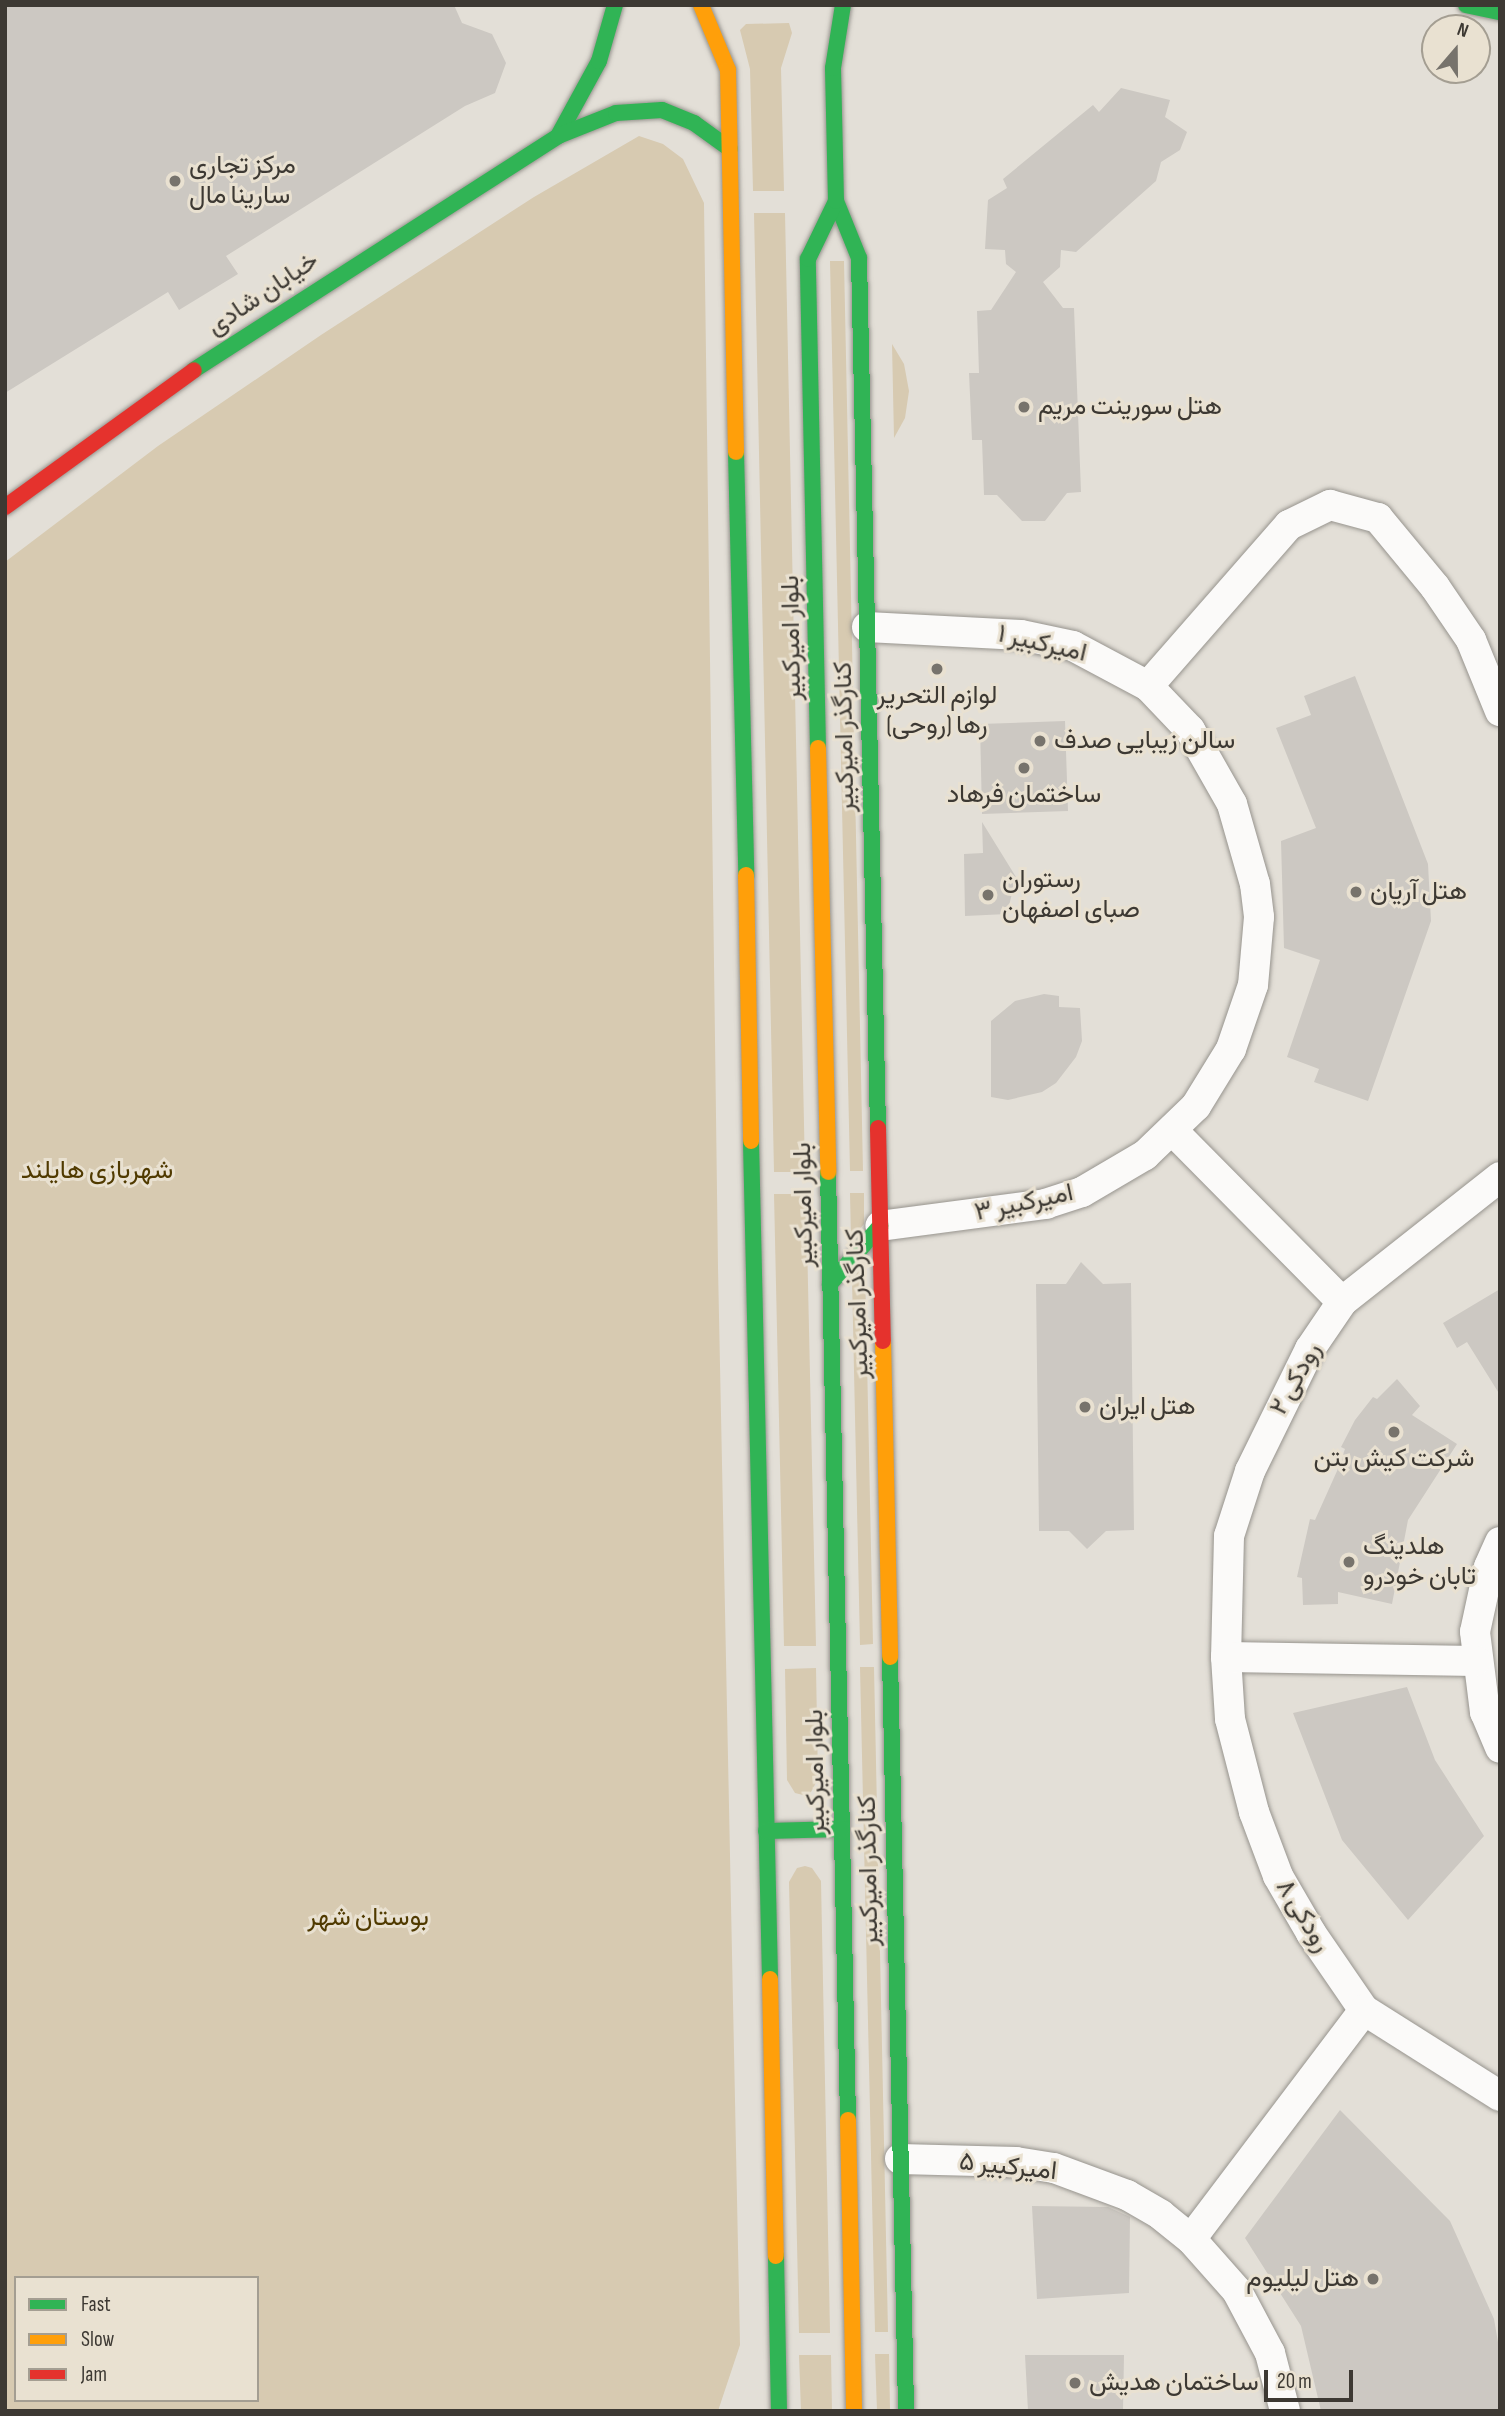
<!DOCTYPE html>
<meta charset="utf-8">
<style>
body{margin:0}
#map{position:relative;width:1505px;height:2416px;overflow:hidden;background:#e3dfd7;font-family:"Sofia Sans Condensed",Vazirmatn,sans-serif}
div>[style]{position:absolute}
.green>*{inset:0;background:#d7cab1}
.building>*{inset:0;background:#ccc8c2}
.roads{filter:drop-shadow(0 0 2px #97948e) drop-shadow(0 0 2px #97948e)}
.street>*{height:30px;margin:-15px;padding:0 15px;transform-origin:15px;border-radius:15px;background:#fbfaf9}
.fast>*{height:16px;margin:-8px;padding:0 8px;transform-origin:8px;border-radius:8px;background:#30b455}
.slow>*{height:16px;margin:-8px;padding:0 8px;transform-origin:8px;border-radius:8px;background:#ff9f0a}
.jam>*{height:16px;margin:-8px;padding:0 8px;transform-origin:8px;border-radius:8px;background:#e5322d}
.dots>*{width:19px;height:19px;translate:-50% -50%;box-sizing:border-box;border:4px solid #e9e1d1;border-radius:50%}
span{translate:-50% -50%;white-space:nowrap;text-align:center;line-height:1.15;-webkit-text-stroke:6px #e9e1d1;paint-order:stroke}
.poi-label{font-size:26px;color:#3d3933}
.left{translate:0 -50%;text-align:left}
.right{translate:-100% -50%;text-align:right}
.street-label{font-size:26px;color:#3d3933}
.park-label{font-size:26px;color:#503a00}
.frame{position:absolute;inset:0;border:7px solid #3d3933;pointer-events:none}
.legend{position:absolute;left:14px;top:2276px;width:245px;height:126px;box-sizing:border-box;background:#e9e1d1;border:2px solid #a49e92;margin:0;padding:9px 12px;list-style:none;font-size:21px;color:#3d3933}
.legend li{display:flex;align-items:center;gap:14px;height:35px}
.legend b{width:35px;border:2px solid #a49e92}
.north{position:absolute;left:1421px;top:14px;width:70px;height:70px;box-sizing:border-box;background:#e9e1d1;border:2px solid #a49e92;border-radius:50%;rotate:20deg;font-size:19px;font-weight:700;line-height:28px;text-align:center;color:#3d3933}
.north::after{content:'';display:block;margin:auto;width:24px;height:32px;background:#77736c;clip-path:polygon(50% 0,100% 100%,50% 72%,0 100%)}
.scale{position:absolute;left:1264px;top:2370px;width:89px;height:32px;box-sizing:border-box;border:4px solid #3d3933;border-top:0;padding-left:9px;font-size:21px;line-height:24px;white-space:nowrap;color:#3d3933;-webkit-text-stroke:5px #e9e1d1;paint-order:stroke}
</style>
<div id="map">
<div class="green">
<i style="clip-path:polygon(789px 23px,792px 33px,781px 68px,784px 191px,753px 191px,750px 69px,740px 30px,746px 24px)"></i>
<i style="clip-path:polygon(evenodd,639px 136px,663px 144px,683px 159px,704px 203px,718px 1267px,740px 2345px,718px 2411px,5px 2411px,5px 562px,158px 446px,321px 335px,534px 197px,639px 136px,16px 2278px,257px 2278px,257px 2400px,16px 2400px,16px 2278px)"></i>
<i style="clip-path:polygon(754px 213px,785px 213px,805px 1172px,774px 1172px)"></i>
<i style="clip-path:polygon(830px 261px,844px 261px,863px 1171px,850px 1171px)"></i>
<i style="clip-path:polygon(892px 344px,904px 364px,909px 391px,905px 418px,894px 438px)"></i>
<i style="clip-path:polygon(850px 1193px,864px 1193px,864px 1224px,851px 1239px)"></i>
<i style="clip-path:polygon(774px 1194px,806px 1194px,816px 1646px,784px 1646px)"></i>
<i style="clip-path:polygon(865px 1264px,873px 1644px,860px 1645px,852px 1279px)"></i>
<i style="clip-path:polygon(860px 1667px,874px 1667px,888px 2332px,875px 2332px)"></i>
<i style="clip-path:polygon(816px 1668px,818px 1779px,811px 1792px,803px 1795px,795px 1793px,787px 1780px,785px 1669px)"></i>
<i style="clip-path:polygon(805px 1866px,812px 1868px,821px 1881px,830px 2333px,799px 2333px,789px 1882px,797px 1868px)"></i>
<i style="clip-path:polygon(875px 2354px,889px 2354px,890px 2411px,877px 2411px)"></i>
<i style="clip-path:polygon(799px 2355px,831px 2355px,832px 2411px,801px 2411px)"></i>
</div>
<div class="building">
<i style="clip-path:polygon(5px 5px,454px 5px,462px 23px,492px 34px,506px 63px,495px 93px,465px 106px,226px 256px,238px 274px,179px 310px,168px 292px,5px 393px)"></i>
<i style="clip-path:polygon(1121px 88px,1170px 100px,1165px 117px,1187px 132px,1180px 150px,1161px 162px,1156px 181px,1076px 252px,1061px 250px,1060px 267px,1043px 282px,1063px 308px,1074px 308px,1081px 492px,1067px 493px,1045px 521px,1022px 521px,997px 495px,984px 495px,982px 440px,972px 440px,969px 373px,979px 373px,977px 311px,991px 310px,1016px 272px,1006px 264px,1005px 250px,985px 249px,988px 200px,1007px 188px,1003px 179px,1093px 105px,1099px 112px)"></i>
<i style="clip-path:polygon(1355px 676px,1428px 864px,1431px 921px,1368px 1101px,1314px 1082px,1319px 1069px,1287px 1057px,1320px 960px,1284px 948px,1281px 841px,1316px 828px,1276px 728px,1311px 715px,1304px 696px)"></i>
<i style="clip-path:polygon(1065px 721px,1068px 811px,982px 814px,980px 724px)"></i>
<i style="clip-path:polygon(982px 822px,1016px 877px,1007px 914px,965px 916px,964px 854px,983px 853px)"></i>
<i style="clip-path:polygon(1044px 994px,1059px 996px,1059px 1007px,1080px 1008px,1082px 1041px,1076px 1057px,1056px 1083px,1042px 1092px,1008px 1100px,991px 1097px,991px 1021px,1015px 1001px)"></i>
<i style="clip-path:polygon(1081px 1262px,1103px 1284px,1131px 1283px,1134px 1530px,1106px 1531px,1087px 1549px,1069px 1531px,1039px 1531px,1036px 1284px,1066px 1284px)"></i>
<i style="clip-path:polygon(1500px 1289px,1500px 1395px,1467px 1342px,1457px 1348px,1443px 1323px)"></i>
<i style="clip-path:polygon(1397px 1379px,1420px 1406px,1412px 1415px,1457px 1444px,1408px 1520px,1392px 1604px,1338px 1592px,1338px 1604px,1303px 1605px,1302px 1578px,1297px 1577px,1310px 1519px,1315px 1520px,1337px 1471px,1345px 1449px,1341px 1447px,1355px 1420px,1373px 1397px,1377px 1399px)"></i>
<i style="clip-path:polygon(1407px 1687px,1435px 1760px,1484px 1836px,1408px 1920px,1342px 1840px,1293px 1713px)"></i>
<i style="clip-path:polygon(1340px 2110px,1450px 2221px,1494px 2319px,1500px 2354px,1500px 2411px,1321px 2411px,1301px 2326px,1245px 2238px)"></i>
<i style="clip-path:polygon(1032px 2206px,1108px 2207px,1130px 2217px,1129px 2293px,1037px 2299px)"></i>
<i style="clip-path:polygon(1025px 2355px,1124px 2355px,1123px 2411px,1028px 2411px)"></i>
</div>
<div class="roads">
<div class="street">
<i style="left:867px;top:627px;width:154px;rotate:3deg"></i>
<i style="left:1021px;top:635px;width:53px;rotate:11.9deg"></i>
<i style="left:1073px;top:646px;width:85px;rotate:28.1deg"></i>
<i style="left:1148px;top:686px;width:61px;rotate:46.3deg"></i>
<i style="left:1190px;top:730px;width:85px;rotate:60.4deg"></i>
<i style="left:1232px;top:804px;width:83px;rotate:74deg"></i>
<i style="left:1255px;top:884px;width:33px;rotate:83deg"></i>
<i style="left:1259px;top:917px;width:68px;rotate:95deg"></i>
<i style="left:1253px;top:985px;width:68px;rotate:109deg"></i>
<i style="left:1231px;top:1049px;width:67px;rotate:121.6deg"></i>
<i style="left:1196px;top:1106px;width:71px;rotate:136.1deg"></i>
<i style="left:1145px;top:1155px;width:73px;rotate:149.6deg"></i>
<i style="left:1082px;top:1192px;width:38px;rotate:162deg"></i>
<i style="left:1046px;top:1204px;width:167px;rotate:172.5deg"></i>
<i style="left:1148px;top:686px;width:214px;rotate:-48.8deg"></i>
<i style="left:1289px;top:525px;width:46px;rotate:-26deg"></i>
<i style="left:1330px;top:505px;width:50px;rotate:15.2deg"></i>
<i style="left:1378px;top:518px;width:89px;rotate:50.4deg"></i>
<i style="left:1435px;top:587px;width:64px;rotate:55.8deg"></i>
<i style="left:1471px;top:640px;width:77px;rotate:67.8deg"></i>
<i style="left:1173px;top:1131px;width:240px;rotate:45.3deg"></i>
<i style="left:1500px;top:1177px;width:201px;rotate:141.7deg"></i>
<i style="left:1342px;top:1302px;width:57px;rotate:124.2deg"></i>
<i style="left:1310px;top:1349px;width:136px;rotate:116.2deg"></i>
<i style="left:1250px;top:1471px;width:68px;rotate:107.9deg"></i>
<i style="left:1229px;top:1536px;width:121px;rotate:91.4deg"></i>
<i style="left:1226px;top:1657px;width:62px;rotate:86.3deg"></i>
<i style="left:1230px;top:1719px;width:96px;rotate:75.5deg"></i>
<i style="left:1254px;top:1812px;width:68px;rotate:69.4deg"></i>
<i style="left:1278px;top:1876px;width:66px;rotate:59.9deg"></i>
<i style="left:1311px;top:1933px;width:93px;rotate:55.5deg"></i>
<i style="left:1364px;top:2010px;width:161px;rotate:32.3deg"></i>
<i style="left:1500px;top:1542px;width:27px;rotate:114deg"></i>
<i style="left:1489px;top:1567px;width:66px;rotate:102.2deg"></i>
<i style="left:1475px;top:1632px;width:81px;rotate:82.9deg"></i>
<i style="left:1485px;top:1712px;width:39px;rotate:67deg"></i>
<i style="left:1226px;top:1657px;width:250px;rotate:0.9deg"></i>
<i style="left:900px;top:2159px;width:116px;rotate:1.5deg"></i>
<i style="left:1016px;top:2162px;width:38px;rotate:9deg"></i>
<i style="left:1054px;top:2168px;width:78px;rotate:20.3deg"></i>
<i style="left:1127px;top:2195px;width:39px;rotate:30deg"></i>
<i style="left:1161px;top:2215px;width:38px;rotate:39deg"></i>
<i style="left:1191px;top:2239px;width:69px;rotate:48.5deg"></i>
<i style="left:1237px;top:2291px;width:70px;rotate:62deg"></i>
<i style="left:1270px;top:2353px;width:60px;rotate:75.5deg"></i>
<i style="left:1191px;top:2239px;width:287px;rotate:-52.9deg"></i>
</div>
<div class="fast">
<i style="left:1466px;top:5px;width:35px;rotate:12deg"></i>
<i style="left:558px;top:136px;width:85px;rotate:-61.3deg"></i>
<i style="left:599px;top:61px;width:58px;rotate:-74.1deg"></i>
<i style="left:836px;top:201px;width:61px;rotate:68deg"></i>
<i style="left:859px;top:258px;width:870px;rotate:88.75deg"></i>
<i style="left:194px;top:370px;width:433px;rotate:-32.7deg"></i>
<i style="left:558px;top:136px;width:62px;rotate:-21.6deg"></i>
<i style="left:616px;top:113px;width:46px;rotate:-3.7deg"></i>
<i style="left:662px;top:110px;width:35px;rotate:22deg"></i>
<i style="left:694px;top:123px;width:44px;rotate:35.8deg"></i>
<i style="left:736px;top:452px;width:423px;rotate:88.6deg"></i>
<i style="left:818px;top:748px;width:489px;rotate:-91.2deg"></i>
<i style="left:808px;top:259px;width:64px;rotate:-64.2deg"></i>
<i style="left:836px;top:201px;width:133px;rotate:-91.3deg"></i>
<i style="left:833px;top:68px;width:64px;rotate:-81deg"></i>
<i style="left:751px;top:1141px;width:838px;rotate:88.7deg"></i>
<i style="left:828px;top:1172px;width:948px;rotate:88.79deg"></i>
<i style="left:830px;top:1284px;width:77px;rotate:-49.2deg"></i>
<i style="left:890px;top:1657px;width:754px;rotate:88.78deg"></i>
<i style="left:766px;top:1831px;width:76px;rotate:-1.5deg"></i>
<i style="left:776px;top:2256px;width:155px;rotate:88.9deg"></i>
</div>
<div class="slow">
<i style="left:701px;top:5px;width:70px;rotate:67.4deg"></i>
<i style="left:728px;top:70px;width:382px;rotate:88.8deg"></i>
<i style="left:818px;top:748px;width:424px;rotate:88.6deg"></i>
<i style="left:746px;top:875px;width:266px;rotate:88.9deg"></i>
<i style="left:883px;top:1341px;width:316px;rotate:88.7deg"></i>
<i style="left:770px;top:1979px;width:277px;rotate:88.8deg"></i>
<i style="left:848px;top:2120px;width:291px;rotate:88.8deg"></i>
</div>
<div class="jam">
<i style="left:5px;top:507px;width:233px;rotate:-35.9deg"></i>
<i style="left:878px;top:1128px;width:213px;rotate:88.7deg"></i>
</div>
</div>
<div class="dots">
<i style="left:175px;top:181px;background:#77736c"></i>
<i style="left:1024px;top:407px;background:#77736c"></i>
<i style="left:937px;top:669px;background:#77736c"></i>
<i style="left:1040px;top:741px;background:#77736c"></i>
<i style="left:1024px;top:768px;background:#77736c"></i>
<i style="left:1356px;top:892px;background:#77736c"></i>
<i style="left:988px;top:895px;background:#77736c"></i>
<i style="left:1085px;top:1407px;background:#77736c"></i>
<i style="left:1394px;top:1432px;background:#77736c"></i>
<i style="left:1349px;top:1562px;background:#77736c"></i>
<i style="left:1373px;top:2279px;background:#77736c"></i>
<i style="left:1075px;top:2383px;background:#77736c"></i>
</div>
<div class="poi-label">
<span class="left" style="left:189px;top:181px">مرکز تجاری<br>سارینا مال</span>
<span class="left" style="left:1038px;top:407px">هتل سورینت مريم</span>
<span style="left:937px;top:711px">لوازم التحریر<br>رها (روحی)</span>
<span class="left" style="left:1054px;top:741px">سالن زیبایی صدف</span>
<span style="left:1024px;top:795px">ساختمان فرهاد</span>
<span class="left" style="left:1002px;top:895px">رستوران<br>صبای اصفهان</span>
<span class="left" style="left:1370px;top:892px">هتل آریان</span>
<span class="left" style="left:1099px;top:1407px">هتل ایران</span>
<span style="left:1394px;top:1459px">شرکت کیش بتن</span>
<span class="left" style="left:1363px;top:1562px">هلدینگ<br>تابان خودرو</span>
<span class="right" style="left:1359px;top:2279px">هتل لیلیوم</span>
<span class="left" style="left:1089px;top:2383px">ساختمان هدیش</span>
</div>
<div class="street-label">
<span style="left:263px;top:294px;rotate:-34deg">خیابان شادی</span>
<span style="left:792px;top:638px;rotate:-91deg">بلوار امیرکبیر</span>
<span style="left:1042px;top:644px;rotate:13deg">امیرکبیر ۱</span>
<span style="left:845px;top:737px;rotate:-91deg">کنارگذر امیرکبیر</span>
<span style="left:1024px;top:1203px;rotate:-12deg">امیرکبیر ۳</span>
<span style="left:804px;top:1205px;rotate:-91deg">بلوار امیرکبیر</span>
<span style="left:858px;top:1304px;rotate:-92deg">کنارگذر امیرکبیر</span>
<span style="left:1296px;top:1379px;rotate:-61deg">رودکی ۲</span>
<span style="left:816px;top:1772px;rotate:-91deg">بلوار امیرکبیر</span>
<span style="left:869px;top:1871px;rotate:-91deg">کنارگذر امیرکبیر</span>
<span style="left:1303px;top:1916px;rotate:59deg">رودکی ۸</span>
<span style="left:1008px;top:2167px;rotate:6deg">امیرکبیر ۵</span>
</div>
<div class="park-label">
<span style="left:97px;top:1171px">شهربازی هایلند</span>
<span style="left:368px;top:1918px">بوستان شهر</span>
</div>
<div class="frame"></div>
<ul class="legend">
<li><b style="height:9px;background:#30b455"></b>Fast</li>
<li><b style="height:9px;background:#ff9f0a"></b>Slow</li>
<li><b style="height:9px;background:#e5322d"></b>Jam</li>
</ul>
<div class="north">N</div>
<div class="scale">20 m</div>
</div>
